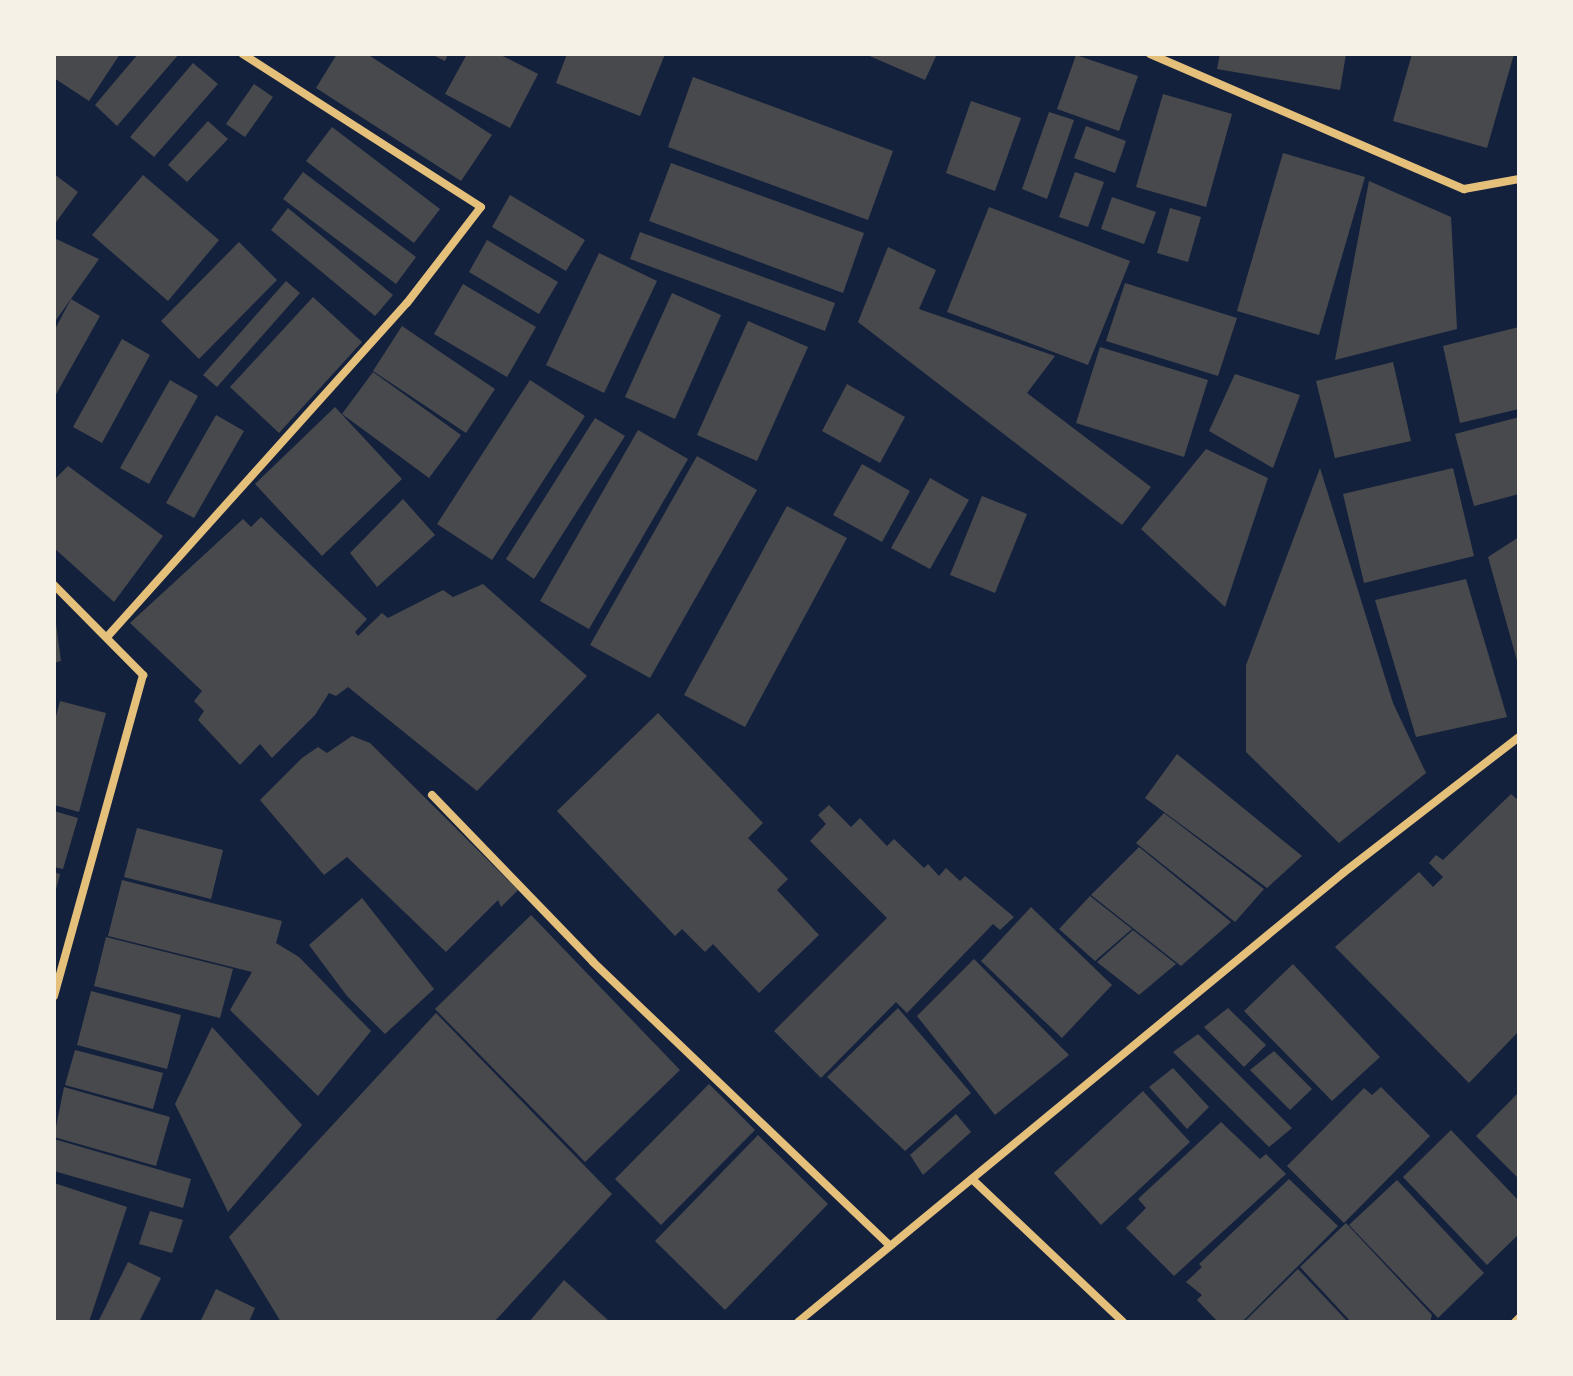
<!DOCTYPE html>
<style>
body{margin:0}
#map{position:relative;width:1573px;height:1376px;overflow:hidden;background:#14213d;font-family:Jost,sans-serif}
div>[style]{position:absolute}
.building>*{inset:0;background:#48494c}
.minor>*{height:8px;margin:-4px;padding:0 4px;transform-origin:4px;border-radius:4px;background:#e5c07b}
span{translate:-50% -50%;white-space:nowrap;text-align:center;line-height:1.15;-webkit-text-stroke:7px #f6f1e7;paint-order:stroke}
.frame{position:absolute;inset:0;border:56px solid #f6f1e7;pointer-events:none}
</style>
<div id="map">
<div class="building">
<i style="clip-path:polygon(54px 54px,120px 54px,89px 101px,54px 78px)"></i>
<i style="clip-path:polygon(138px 54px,179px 54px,117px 126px,95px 105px)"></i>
<i style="clip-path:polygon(337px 54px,367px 54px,492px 135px,461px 181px,316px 88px)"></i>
<i style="clip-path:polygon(431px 54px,448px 54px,445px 61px)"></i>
<i style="clip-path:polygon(467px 54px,499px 54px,538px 74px,510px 128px,445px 94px)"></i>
<i style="clip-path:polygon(567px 54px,665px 54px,640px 116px,556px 83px)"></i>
<i style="clip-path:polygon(865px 54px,937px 54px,925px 80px)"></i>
<i style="clip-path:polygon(1220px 54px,1346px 54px,1340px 90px,1217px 69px)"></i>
<i style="clip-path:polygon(1412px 54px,1514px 54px,1487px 148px,1393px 121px)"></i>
<i style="clip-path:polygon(1076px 55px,1138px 76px,1119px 131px,1057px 109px)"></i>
<i style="clip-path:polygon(193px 63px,218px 84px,154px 157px,130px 137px)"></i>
<i style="clip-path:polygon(693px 77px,893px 151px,868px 220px,668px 147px)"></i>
<i style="clip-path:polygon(254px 84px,273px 97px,245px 137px,226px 124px)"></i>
<i style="clip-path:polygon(1163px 94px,1232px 114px,1206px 207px,1136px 187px)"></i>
<i style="clip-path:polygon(971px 101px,1021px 118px,995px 191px,946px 173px)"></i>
<i style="clip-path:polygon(1049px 112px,1074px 120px,1047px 199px,1022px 189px)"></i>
<i style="clip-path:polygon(208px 121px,228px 139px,187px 182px,168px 165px)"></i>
<i style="clip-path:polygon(1086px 126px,1126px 141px,1115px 173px,1074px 158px)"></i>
<i style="clip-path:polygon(332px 127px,440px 209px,414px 243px,306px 161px)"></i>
<i style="clip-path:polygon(1283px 153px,1365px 177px,1319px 335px,1237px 311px)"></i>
<i style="clip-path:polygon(671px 163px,864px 233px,843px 293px,649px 221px)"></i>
<i style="clip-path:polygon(303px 172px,416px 257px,396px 284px,283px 199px)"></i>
<i style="clip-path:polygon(1075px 172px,1104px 182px,1088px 227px,1059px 217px)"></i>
<i style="clip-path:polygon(54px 174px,78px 192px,54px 225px)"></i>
<i style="clip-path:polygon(143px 175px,219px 240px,168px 301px,92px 235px)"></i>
<i style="clip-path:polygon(1369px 181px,1451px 217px,1457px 329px,1335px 360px)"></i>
<i style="clip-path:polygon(510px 195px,585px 240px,566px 271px,492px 227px)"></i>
<i style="clip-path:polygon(1112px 197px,1156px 212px,1144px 244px,1101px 229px)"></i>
<i style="clip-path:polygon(989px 207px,1130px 261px,1088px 365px,947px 312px)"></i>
<i style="clip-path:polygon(288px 208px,393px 295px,375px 316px,271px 230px)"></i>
<i style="clip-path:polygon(1170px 208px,1201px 217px,1188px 262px,1157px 253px)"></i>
<i style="clip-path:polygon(640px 232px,835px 303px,825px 331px,630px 259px)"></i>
<i style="clip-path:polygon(54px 238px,99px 259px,54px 323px)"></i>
<i style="clip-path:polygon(487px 240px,558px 282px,539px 314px,469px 272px)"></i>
<i style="clip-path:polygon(239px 242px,277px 280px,199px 359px,161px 321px)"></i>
<i style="clip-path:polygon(888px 247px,936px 270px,919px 309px,1055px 356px,1027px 393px,1151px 487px,1122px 525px,858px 322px)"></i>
<i style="clip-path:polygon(599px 253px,657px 281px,604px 393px,546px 365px)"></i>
<i style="clip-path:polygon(286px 281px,300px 293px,217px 387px,203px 375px)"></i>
<i style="clip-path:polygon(1125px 283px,1237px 318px,1218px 376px,1106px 341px)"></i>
<i style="clip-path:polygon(463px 284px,536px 327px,507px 377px,434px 334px)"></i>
<i style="clip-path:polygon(672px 293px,721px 315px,675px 419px,625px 397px)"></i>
<i style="clip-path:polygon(313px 297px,362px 342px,279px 433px,230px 387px)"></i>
<i style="clip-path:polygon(71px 299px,100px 316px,54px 398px,54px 331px)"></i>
<i style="clip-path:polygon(748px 321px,808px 347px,757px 461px,697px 435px)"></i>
<i style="clip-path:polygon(402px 326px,495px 389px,466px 433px,373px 371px)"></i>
<i style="clip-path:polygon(1519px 327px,1519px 409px,1460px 423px,1443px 346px)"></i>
<i style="clip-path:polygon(122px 339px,150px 355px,102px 443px,73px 427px)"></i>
<i style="clip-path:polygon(1100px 347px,1208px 380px,1184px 457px,1076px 423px)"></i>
<i style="clip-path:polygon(1393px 362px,1411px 441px,1335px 458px,1316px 381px)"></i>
<i style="clip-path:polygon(373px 372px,461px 435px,429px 478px,342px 414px)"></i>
<i style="clip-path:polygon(1235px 374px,1300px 395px,1273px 468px,1209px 431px)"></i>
<i style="clip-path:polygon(170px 380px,198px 396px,149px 484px,120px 468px)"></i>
<i style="clip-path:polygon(530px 380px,585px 416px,492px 560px,437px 524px)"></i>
<i style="clip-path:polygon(847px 384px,905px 417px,880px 463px,822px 431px)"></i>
<i style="clip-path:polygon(335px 407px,402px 479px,322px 556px,255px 484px)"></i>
<i style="clip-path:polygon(216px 415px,244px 431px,194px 518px,166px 503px)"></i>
<i style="clip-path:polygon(1519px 417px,1519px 494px,1474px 506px,1455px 434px)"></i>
<i style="clip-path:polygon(595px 418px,625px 436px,534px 579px,506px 559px)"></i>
<i style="clip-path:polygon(638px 430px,688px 459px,589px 629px,540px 601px)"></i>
<i style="clip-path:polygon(1206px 449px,1268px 478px,1225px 607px,1141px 529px)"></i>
<i style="clip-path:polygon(697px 456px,757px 490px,650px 678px,590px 645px)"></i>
<i style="clip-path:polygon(862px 464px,910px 491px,882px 542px,833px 515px)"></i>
<i style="clip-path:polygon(68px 466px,163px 536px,114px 602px,54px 548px,54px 480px)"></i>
<i style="clip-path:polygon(1320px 468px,1393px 703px,1426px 773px,1339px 843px,1246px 752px,1246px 665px)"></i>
<i style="clip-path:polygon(1453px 468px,1474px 556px,1364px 583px,1343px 494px)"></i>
<i style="clip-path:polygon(930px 478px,969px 500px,930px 569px,891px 548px)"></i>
<i style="clip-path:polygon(982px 496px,1027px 514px,995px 593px,950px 575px)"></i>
<i style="clip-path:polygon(403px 499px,435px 535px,377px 587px,350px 553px)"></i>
<i style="clip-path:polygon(787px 506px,847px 538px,745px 727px,684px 695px)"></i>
<i style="clip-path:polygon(261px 517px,367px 619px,355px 632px,358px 636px,382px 613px,388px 618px,443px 590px,453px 597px,483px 584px,587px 676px,477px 791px,348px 687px,336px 696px,329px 693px,315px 715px,272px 758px,260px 744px,240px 765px,198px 720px,204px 711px,194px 701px,202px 691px,130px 623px,243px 519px,251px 527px)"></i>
<i style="clip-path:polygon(1519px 537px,1519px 664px,1518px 664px,1488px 557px)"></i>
<i style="clip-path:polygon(1466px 579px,1507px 717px,1416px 737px,1375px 600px)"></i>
<i style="clip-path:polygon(56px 624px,61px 661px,54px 663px,54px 625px)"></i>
<i style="clip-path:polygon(60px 701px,106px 713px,79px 812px,54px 805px,54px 724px)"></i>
<i style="clip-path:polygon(658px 713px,763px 823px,748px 838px,788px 879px,777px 890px,819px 935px,759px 993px,713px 944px,705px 952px,682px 929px,675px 936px,557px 811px)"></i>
<i style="clip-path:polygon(352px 736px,370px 743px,518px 890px,501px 907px,498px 900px,446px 952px,347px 857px,324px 875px,260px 800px,302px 758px,318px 747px,327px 753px)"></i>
<i style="clip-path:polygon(1177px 754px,1302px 856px,1267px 888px,1145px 798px)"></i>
<i style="clip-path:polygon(1511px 794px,1519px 801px,1519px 1031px,1469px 1083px,1335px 947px,1419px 872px,1433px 887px,1443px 877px,1429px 863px,1436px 855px,1443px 860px)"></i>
<i style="clip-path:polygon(829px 805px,851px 827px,860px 818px,887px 846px,894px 839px,924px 868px,928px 864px,939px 876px,946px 868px,960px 881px,965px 876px,1014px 917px,1000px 930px,993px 924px,907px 1013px,896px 1002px,821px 1078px,774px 1031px,887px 918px,810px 841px,826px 824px,818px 815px)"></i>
<i style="clip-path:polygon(54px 811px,78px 818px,63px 869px,54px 867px)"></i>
<i style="clip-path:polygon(1164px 813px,1264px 889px,1235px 922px,1136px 843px)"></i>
<i style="clip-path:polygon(137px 828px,223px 850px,211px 899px,124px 877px)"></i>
<i style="clip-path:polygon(1139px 847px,1231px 922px,1181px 966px,1091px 895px)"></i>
<i style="clip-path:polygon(54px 872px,60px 874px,55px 893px,54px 893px)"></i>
<i style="clip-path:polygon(122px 880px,282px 921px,276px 943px,299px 957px,371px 1031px,318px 1096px,230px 1010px,252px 972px,108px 936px)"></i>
<i style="clip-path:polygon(1090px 896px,1132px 929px,1095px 961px,1059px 929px)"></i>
<i style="clip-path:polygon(362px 898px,434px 989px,385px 1034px,347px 996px,309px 945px)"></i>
<i style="clip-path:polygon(1031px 907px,1112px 985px,1062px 1038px,981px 961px)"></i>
<i style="clip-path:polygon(531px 915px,680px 1070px,585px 1162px,435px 1009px)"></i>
<i style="clip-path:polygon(1133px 930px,1176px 964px,1139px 995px,1097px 962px)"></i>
<i style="clip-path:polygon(106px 937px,233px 969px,220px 1018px,94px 986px)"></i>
<i style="clip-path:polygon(974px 959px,1069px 1055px,995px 1115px,917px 1016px)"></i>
<i style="clip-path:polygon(1293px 964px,1380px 1057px,1332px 1101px,1244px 1011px)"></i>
<i style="clip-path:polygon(91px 991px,181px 1015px,167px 1069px,77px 1045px)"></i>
<i style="clip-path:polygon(898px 1008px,971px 1093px,905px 1151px,827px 1077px)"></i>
<i style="clip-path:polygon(1228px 1008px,1266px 1045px,1244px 1067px,1204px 1027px)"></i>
<i style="clip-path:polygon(436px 1013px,612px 1194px,494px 1322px,281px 1322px,229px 1237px)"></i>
<i style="clip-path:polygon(212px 1027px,302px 1125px,228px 1212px,175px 1104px)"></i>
<i style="clip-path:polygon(1198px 1034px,1292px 1128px,1269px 1147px,1173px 1052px)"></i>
<i style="clip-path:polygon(75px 1050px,163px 1073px,153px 1109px,65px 1085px)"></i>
<i style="clip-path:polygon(1274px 1051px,1312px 1089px,1290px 1110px,1250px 1070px)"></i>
<i style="clip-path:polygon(1173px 1068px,1209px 1107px,1187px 1129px,1149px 1087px)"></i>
<i style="clip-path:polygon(709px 1084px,755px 1130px,661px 1225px,615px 1179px)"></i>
<i style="clip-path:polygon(64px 1087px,170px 1117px,156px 1166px,54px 1137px)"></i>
<i style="clip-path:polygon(1381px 1087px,1430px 1136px,1344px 1223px,1287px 1166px,1364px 1088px,1372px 1095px)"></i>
<i style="clip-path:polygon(1143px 1091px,1190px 1142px,1101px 1225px,1054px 1173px)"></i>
<i style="clip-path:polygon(1519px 1092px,1519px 1179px,1476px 1136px)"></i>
<i style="clip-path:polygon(956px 1114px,971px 1132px,923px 1175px,910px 1155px)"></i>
<i style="clip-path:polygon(1221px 1122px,1260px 1159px,1266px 1154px,1286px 1174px,1174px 1276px,1126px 1228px,1146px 1208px,1138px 1199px)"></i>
<i style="clip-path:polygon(1451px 1130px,1519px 1201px,1519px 1234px,1487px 1265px,1403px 1177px)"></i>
<i style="clip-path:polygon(758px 1135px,828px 1204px,725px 1310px,655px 1241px)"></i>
<i style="clip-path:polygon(54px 1139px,191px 1179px,183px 1208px,54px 1171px)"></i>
<i style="clip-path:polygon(1289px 1179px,1338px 1226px,1242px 1322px,1218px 1322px,1197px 1300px,1202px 1295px,1186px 1282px,1202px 1267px,1199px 1264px)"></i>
<i style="clip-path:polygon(1397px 1180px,1484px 1273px,1438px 1318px,1349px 1225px)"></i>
<i style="clip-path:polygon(54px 1183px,127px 1207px,89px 1322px,54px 1322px)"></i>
<i style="clip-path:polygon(150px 1211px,183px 1220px,172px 1253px,139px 1244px)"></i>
<i style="clip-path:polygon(1346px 1223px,1432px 1315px,1430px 1322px,1351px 1322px,1300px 1267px)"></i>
<i style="clip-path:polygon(128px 1262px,161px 1278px,139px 1322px,98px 1322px)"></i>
<i style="clip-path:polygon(1298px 1269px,1348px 1322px,1244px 1322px)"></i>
<i style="clip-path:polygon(564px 1280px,610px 1322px,529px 1322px)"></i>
<i style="clip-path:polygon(216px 1289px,255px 1308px,249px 1322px,200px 1322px)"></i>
</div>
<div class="minor">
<i style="left:1150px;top:54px;width:342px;rotate:23.3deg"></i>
<i style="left:1464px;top:189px;width:56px;rotate:-10.3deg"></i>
<i style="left:54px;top:585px;width:127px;rotate:45.3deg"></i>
<i style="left:143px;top:675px;width:333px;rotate:105.5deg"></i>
<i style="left:107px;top:637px;width:449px;rotate:-48.1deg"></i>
<i style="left:407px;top:303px;width:121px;rotate:-52.4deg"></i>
<i style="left:481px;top:207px;width:283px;rotate:-147.3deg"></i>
<i style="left:432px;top:795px;width:232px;rotate:46deg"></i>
<i style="left:593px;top:962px;width:407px;rotate:43.7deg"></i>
<i style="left:972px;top:1179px;width:208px;rotate:43.4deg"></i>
<i style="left:798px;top:1322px;width:706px;rotate:-39.48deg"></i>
<i style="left:1343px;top:873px;width:222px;rotate:-37.7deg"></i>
<i style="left:1515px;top:1322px;width:6px;rotate:-45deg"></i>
</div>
<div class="frame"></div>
</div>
